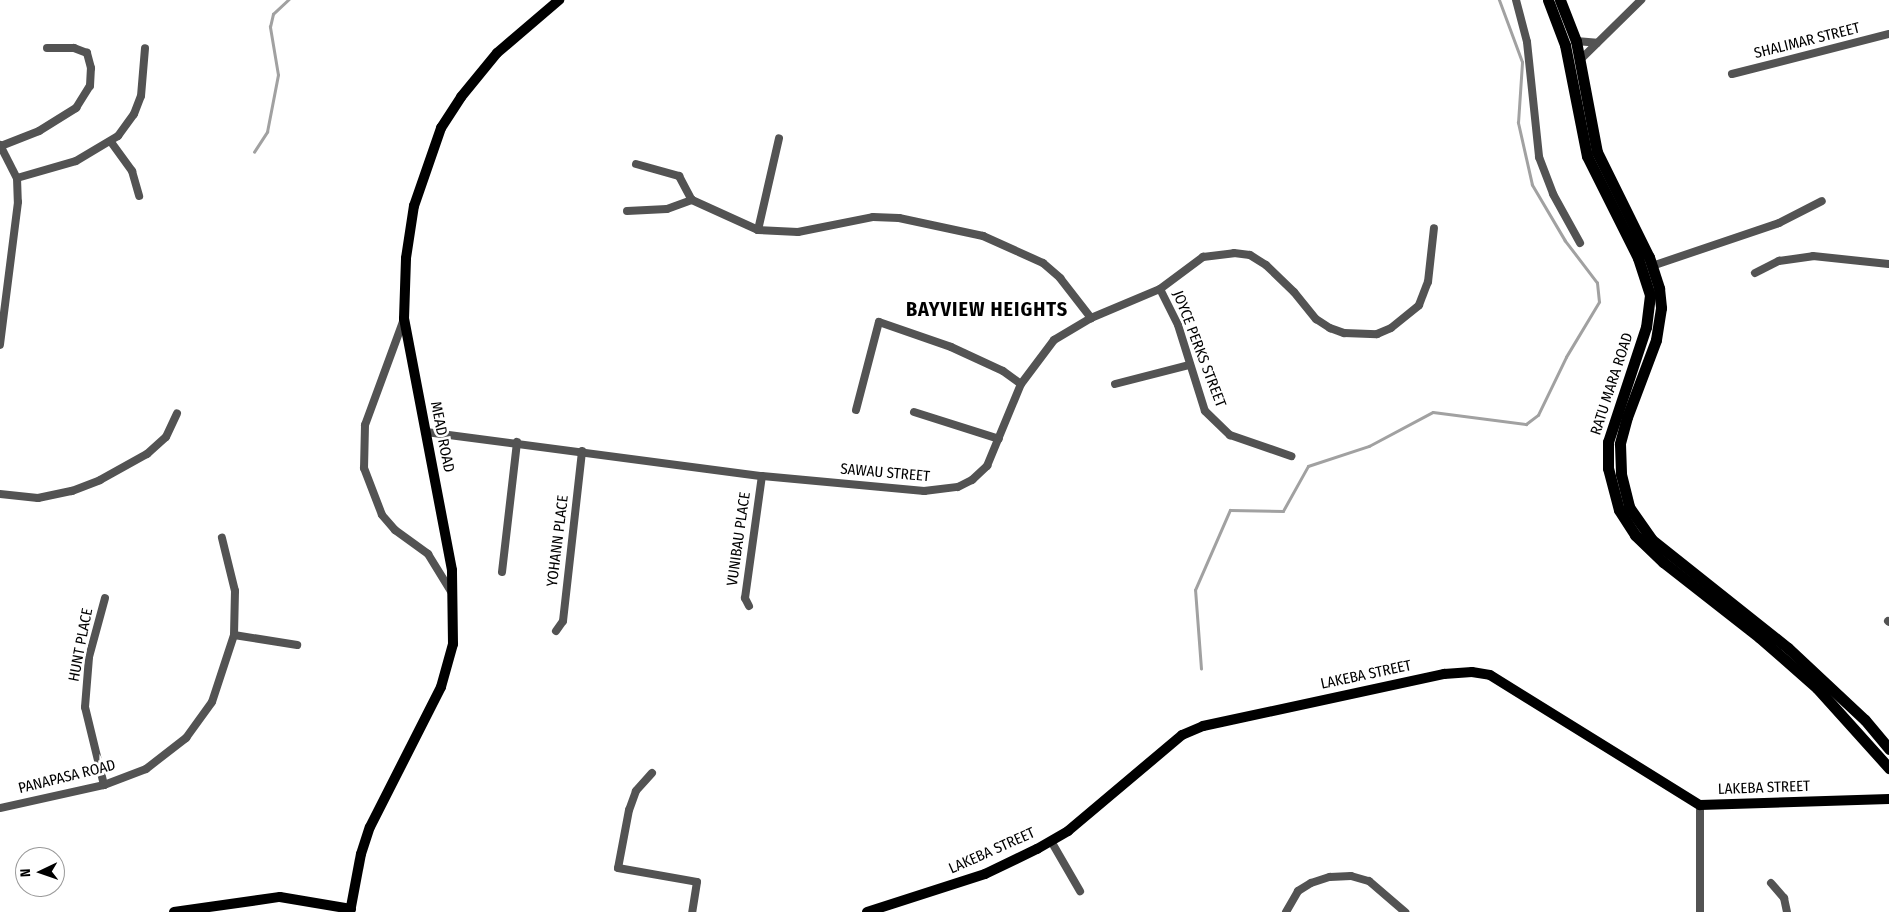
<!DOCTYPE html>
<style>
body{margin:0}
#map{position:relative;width:1889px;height:912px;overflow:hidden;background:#fff;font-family:"Fira Sans Condensed",sans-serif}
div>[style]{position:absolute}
.stream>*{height:2.5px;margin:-1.25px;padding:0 1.25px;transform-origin:1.25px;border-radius:1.25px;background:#a1a1a1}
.minor>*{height:8px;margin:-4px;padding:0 4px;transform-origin:4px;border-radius:4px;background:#535353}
.major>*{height:10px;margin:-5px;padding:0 5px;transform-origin:5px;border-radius:5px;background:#000}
.highway>*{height:11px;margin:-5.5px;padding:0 5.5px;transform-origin:5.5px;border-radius:5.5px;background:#000}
span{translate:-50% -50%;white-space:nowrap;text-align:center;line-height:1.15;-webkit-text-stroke:5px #fff;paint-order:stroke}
.street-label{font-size:15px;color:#000}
.district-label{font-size:20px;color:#000;font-weight:700;letter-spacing:1px}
.north{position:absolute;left:15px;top:847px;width:50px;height:50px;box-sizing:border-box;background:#fff;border:1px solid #999;border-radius:50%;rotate:267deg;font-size:14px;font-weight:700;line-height:20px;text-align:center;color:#000}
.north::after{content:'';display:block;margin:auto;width:18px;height:22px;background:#000;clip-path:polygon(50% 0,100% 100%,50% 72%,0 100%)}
</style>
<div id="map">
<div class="stream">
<i style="left:254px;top:152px;width:24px;rotate:-57deg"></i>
<i style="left:267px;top:132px;width:58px;rotate:-79.1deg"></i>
<i style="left:278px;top:75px;width:49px;rotate:-99.5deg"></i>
<i style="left:270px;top:27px;width:13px;rotate:-77deg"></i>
<i style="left:273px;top:14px;width:21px;rotate:-43deg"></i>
<i style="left:1201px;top:669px;width:79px;rotate:-94.3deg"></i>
<i style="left:1195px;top:590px;width:87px;rotate:-66.4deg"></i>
<i style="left:1230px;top:510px;width:53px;rotate:1.1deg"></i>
<i style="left:1283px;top:511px;width:51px;rotate:-60.9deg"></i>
<i style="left:1308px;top:466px;width:64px;rotate:-18.2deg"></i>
<i style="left:1369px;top:446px;width:72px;rotate:-28deg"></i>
<i style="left:1433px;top:412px;width:94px;rotate:7.4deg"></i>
<i style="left:1526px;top:424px;width:15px;rotate:-37deg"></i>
<i style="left:1538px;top:415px;width:64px;rotate:-64.2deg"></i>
<i style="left:1566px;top:357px;width:64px;rotate:-59deg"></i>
<i style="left:1599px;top:302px;width:19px;rotate:-96deg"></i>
<i style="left:1597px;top:283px;width:53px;rotate:-127.3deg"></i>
<i style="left:1565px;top:241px;width:65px;rotate:-120.5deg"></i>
<i style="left:1532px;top:185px;width:64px;rotate:-102.7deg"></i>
<i style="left:1518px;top:123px;width:61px;rotate:-86.2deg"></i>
<i style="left:1522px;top:62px;width:66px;rotate:-110.4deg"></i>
</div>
<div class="minor">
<i style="left:1516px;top:0;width:43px;rotate:75.3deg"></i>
<i style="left:1527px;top:42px;width:116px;rotate:84deg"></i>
<i style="left:1539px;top:157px;width:40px;rotate:69deg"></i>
<i style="left:1553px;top:194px;width:56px;rotate:61.1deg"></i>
<i style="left:1576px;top:41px;width:21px;rotate:5deg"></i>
<i style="left:1580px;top:60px;width:86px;rotate:-44.5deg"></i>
<i style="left:1732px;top:74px;width:162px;rotate:-14.3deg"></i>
<i style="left:111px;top:142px;width:36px;rotate:54deg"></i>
<i style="left:132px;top:171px;width:26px;rotate:74deg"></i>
<i style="left:0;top:145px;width:37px;rotate:63deg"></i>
<i style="left:17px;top:178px;width:24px;rotate:88deg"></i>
<i style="left:18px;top:202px;width:144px;rotate:97.2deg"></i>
<i style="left:1px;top:146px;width:41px;rotate:-21.5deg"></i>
<i style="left:39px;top:131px;width:44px;rotate:-31.9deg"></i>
<i style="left:76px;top:108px;width:26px;rotate:-58deg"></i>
<i style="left:90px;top:86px;width:18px;rotate:-87deg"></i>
<i style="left:91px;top:68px;width:16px;rotate:-105deg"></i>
<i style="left:87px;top:53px;width:14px;rotate:-159deg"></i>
<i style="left:74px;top:48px;width:27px;rotate:180deg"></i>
<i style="left:636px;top:164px;width:45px;rotate:15.6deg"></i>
<i style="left:679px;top:176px;width:27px;rotate:62deg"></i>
<i style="left:692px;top:200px;width:72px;rotate:24.4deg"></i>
<i style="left:758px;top:230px;width:40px;rotate:2.9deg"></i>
<i style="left:798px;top:232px;width:76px;rotate:-11.3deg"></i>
<i style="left:873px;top:217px;width:26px;rotate:2deg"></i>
<i style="left:899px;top:218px;width:86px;rotate:12.1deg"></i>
<i style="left:983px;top:236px;width:66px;rotate:24.2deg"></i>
<i style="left:1043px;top:263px;width:23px;rotate:41deg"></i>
<i style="left:1060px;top:278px;width:51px;rotate:52.2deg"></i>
<i style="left:17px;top:178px;width:61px;rotate:-16.1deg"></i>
<i style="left:76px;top:161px;width:49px;rotate:-30.8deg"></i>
<i style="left:118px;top:136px;width:27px;rotate:-54deg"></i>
<i style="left:134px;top:114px;width:19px;rotate:-69deg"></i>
<i style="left:141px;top:96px;width:48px;rotate:-85.2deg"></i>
<i style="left:627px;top:211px;width:40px;rotate:-2.9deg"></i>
<i style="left:667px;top:209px;width:27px;rotate:-20deg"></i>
<i style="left:758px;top:230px;width:94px;rotate:-77.1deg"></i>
<i style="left:1652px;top:266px;width:134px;rotate:-18.7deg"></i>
<i style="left:1779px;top:223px;width:48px;rotate:-27.1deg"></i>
<i style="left:1755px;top:273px;width:27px;rotate:-27deg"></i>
<i style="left:1779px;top:261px;width:34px;rotate:-8deg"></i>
<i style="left:1813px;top:256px;width:76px;rotate:6deg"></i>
<i style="left:1160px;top:289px;width:40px;rotate:63.4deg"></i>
<i style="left:1178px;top:325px;width:90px;rotate:72.6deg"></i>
<i style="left:1205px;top:411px;width:35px;rotate:44deg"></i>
<i style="left:1230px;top:435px;width:65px;rotate:19deg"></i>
<i style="left:404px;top:319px;width:113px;rotate:110.2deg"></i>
<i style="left:365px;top:425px;width:43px;rotate:91.3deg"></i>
<i style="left:364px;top:468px;width:50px;rotate:69deg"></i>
<i style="left:382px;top:515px;width:20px;rotate:49deg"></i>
<i style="left:395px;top:530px;width:41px;rotate:36deg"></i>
<i style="left:428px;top:554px;width:46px;rotate:58.4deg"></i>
<i style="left:1115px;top:384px;width:76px;rotate:-14.4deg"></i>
<i style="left:856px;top:410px;width:91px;rotate:-75.4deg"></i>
<i style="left:879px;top:322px;width:76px;rotate:19.1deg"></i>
<i style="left:951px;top:347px;width:57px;rotate:24.8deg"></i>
<i style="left:1003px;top:371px;width:22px;rotate:36deg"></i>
<i style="left:914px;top:412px;width:89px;rotate:17.6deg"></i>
<i style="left:426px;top:432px;width:339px;rotate:7.5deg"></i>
<i style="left:762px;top:476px;width:163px;rotate:5.3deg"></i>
<i style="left:924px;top:491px;width:34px;rotate:-7deg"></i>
<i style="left:958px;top:487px;width:16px;rotate:-27deg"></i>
<i style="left:972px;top:480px;width:21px;rotate:-43deg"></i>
<i style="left:987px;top:466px;width:89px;rotate:-67.5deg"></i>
<i style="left:1021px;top:384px;width:55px;rotate:-53.1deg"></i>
<i style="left:1054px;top:340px;width:43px;rotate:-30.7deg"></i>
<i style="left:1091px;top:318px;width:75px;rotate:-22.8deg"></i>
<i style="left:1160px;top:289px;width:54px;rotate:-36.7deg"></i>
<i style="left:1203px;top:257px;width:31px;rotate:-7deg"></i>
<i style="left:1234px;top:253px;width:16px;rotate:7deg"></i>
<i style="left:1250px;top:255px;width:19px;rotate:32deg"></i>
<i style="left:1266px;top:265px;width:39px;rotate:44deg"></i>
<i style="left:1294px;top:292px;width:35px;rotate:51deg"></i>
<i style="left:1316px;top:319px;width:17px;rotate:33deg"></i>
<i style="left:1330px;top:328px;width:15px;rotate:20deg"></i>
<i style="left:1344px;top:333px;width:33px;rotate:2deg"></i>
<i style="left:1377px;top:334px;width:15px;rotate:-23deg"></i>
<i style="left:1391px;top:328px;width:36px;rotate:-39deg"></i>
<i style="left:1419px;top:305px;width:25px;rotate:-69deg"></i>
<i style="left:1428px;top:282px;width:54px;rotate:-83.7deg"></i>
<i style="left:0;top:494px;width:38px;rotate:6deg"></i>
<i style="left:38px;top:498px;width:35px;rotate:-12deg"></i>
<i style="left:72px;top:491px;width:30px;rotate:-21deg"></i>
<i style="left:100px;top:480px;width:54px;rotate:-29deg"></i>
<i style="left:147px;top:454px;width:25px;rotate:-42deg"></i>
<i style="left:166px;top:437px;width:26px;rotate:-65deg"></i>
<i style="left:502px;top:572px;width:131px;rotate:-83.4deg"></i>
<i style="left:749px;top:606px;width:9px;rotate:-117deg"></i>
<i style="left:745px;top:598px;width:123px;rotate:-82.1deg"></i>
<i style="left:1888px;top:621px;width:1px;rotate:45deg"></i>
<i style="left:556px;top:631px;width:12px;rotate:-55deg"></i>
<i style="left:563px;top:621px;width:171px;rotate:-83.6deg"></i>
<i style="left:234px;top:635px;width:64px;rotate:9deg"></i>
<i style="left:652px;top:773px;width:24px;rotate:132deg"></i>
<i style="left:636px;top:791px;width:20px;rotate:110deg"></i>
<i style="left:629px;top:810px;width:59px;rotate:100.7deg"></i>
<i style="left:618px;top:868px;width:80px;rotate:10deg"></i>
<i style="left:697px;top:882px;width:30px;rotate:99deg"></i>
<i style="left:104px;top:785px;width:80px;rotate:-103.7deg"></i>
<i style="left:85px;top:707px;width:50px;rotate:-85.4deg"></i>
<i style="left:89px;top:657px;width:61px;rotate:-74.8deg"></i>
<i style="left:0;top:808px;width:107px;rotate:-12.5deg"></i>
<i style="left:104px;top:785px;width:45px;rotate:-20.9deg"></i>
<i style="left:146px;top:769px;width:51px;rotate:-37.8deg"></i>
<i style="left:186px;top:738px;width:44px;rotate:-54.2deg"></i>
<i style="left:212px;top:702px;width:71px;rotate:-71.8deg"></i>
<i style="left:234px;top:635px;width:44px;rotate:-88.7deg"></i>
<i style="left:235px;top:591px;width:55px;rotate:-103.8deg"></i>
<i style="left:1051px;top:841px;width:58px;rotate:59.9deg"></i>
<i style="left:1771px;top:883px;width:20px;rotate:49deg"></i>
<i style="left:1784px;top:898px;width:14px;rotate:78deg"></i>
<i style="left:1286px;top:912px;width:24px;rotate:-60deg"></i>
<i style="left:1298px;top:891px;width:15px;rotate:-32deg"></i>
<i style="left:1311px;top:883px;width:20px;rotate:-18deg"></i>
<i style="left:1330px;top:877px;width:21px;rotate:-3deg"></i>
<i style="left:1351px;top:876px;width:19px;rotate:16deg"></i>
<i style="left:1369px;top:881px;width:48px;rotate:40.7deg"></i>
<i style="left:1700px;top:912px;width:107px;rotate:-90deg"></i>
</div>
<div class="major">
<i style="left:174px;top:912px;width:107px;rotate:-8.1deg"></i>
<i style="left:280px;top:897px;width:72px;rotate:9.6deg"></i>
<i style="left:350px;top:912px;width:59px;rotate:-79.3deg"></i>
<i style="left:361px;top:854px;width:28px;rotate:-72deg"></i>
<i style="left:370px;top:827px;width:157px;rotate:-63.1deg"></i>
<i style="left:441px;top:687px;width:45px;rotate:-74.4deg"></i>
<i style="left:453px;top:644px;width:74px;rotate:-90.8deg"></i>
<i style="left:452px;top:570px;width:256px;rotate:-100.8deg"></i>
<i style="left:404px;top:319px;width:61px;rotate:-88.1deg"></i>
<i style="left:406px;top:258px;width:53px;rotate:-81.3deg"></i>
<i style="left:414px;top:206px;width:83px;rotate:-70.9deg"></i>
<i style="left:441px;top:128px;width:37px;rotate:-57deg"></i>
<i style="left:461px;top:97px;width:57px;rotate:-50.7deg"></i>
<i style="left:497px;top:53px;width:82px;rotate:-40.5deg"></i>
<i style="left:867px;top:912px;width:124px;rotate:-17.9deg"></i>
<i style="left:985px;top:874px;width:58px;rotate:-25.7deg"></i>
<i style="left:1037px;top:849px;width:36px;rotate:-30deg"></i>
<i style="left:1068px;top:831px;width:149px;rotate:-40.1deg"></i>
<i style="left:1182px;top:735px;width:23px;rotate:-23deg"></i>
<i style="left:1203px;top:726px;width:247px;rotate:-12.2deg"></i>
<i style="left:1444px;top:674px;width:28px;rotate:-4deg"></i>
<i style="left:1472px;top:672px;width:18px;rotate:9deg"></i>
<i style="left:1490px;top:675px;width:247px;rotate:31.8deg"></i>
<i style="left:1700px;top:805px;width:189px;rotate:-1.8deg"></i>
</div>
<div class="highway">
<i style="left:1548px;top:0;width:48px;rotate:69.3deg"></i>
<i style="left:1565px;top:45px;width:113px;rotate:78.8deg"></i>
<i style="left:1587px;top:156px;width:114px;rotate:63.4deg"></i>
<i style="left:1638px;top:258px;width:39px;rotate:72deg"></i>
<i style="left:1650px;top:295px;width:32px;rotate:97deg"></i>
<i style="left:1646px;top:327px;width:121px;rotate:108.3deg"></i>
<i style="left:1608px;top:442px;width:26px;rotate:90deg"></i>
<i style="left:1608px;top:468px;width:43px;rotate:75.3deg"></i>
<i style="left:1619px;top:510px;width:30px;rotate:57deg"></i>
<i style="left:1635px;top:535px;width:39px;rotate:44deg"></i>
<i style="left:1663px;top:562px;width:122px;rotate:38deg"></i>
<i style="left:1759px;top:637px;width:77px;rotate:41.3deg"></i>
<i style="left:1817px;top:688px;width:108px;rotate:48deg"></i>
<i style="left:1560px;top:0;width:44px;rotate:68.7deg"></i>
<i style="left:1576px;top:41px;width:113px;rotate:79.3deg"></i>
<i style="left:1597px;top:152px;width:117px;rotate:63.7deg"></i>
<i style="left:1649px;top:257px;width:33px;rotate:72deg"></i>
<i style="left:1659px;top:288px;width:20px;rotate:84deg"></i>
<i style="left:1661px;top:308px;width:32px;rotate:99deg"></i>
<i style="left:1656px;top:340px;width:82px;rotate:110.6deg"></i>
<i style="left:1627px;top:417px;width:28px;rotate:105deg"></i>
<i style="left:1620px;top:444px;width:30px;rotate:88deg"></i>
<i style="left:1621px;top:474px;width:34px;rotate:76deg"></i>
<i style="left:1629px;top:507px;width:39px;rotate:55deg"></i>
<i style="left:1651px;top:539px;width:175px;rotate:38.5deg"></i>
<i style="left:1788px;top:648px;width:105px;rotate:43.1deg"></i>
<i style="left:1865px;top:720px;width:38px;rotate:50deg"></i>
</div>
<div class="street-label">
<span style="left:1807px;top:41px;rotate:-14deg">SHALIMAR STREET</span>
<span style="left:1199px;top:349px;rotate:69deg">JOYCE PERKS STREET</span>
<span style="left:1612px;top:384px;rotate:-72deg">RATU MARA ROAD</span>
<span style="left:442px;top:437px;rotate:79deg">MEAD ROAD</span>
<span style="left:885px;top:473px;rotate:5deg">SAWAU STREET</span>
<span style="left:739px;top:539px;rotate:-82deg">VUNIBAU PLACE</span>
<span style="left:558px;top:541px;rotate:-83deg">YOHANN PLACE</span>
<span style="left:81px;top:645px;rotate:-79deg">HUNT PLACE</span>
<span style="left:1366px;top:675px;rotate:-12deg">LAKEBA STREET</span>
<span style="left:67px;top:777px;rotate:-14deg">PANAPASA ROAD</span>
<span style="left:1764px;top:788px;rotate:-2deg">LAKEBA STREET</span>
<span style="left:992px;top:851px;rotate:-24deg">LAKEBA STREET</span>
</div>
<div class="district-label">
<span style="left:987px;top:309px">BAYVIEW HEIGHTS</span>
</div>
<div class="north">N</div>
</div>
